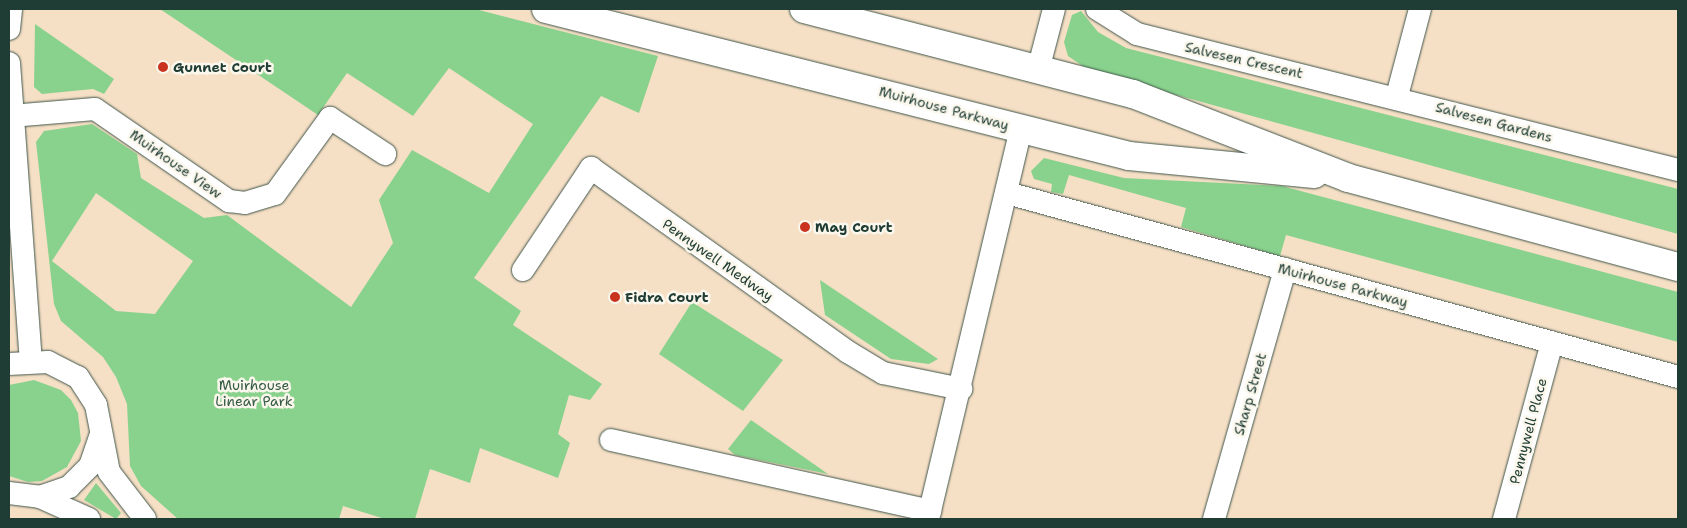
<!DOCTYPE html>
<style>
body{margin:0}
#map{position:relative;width:1687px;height:528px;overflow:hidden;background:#f5dfc5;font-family:"Shantell Sans",sans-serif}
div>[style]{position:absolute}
.green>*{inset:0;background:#89d28d}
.roads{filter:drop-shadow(0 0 1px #3f554a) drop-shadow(0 0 1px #3f554a)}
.minor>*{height:22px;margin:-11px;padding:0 11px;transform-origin:11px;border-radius:11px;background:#fff}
.tertiary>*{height:28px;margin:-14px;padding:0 14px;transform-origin:14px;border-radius:14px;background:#fff}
.dots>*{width:14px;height:14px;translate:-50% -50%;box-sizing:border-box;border:2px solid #fbf7ec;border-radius:50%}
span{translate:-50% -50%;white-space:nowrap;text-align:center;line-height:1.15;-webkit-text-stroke:5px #fbf7ec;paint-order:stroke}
.street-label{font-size:14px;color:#1f3d34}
.poi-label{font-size:14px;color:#1f3d34;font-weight:700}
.left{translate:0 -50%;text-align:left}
.park-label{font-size:14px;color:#345b46}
.frame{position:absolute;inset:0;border:10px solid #1f3d34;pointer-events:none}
</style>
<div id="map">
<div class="green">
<i style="clip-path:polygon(evenodd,160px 9px,475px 9px,658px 56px,639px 113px,601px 96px,474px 278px,521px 311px,513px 325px,602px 384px,590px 400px,569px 395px,558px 434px,570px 443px,558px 478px,480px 448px,470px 483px,430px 469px,415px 519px,385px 519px,343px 506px,339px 519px,178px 519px,141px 486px,130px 466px,127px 404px,116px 377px,103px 357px,61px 321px,54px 304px,36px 142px,44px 131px,92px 124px,137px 154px,141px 178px,204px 218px,227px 215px,351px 307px,393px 243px,379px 200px,412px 150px,489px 193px,533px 124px,449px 68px,413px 116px,347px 73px,318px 115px,160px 9px,96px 193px,193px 261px,155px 314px,116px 311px,52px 261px,96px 193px)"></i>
<i style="clip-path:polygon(1081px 11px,1098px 32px,1126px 48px,1678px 189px,1678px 234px,1090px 71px,1068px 56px,1064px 42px,1072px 15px)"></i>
<i style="clip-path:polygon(35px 24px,114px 79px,104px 94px,93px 89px,42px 94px,34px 87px)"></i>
<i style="clip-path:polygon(1044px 158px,1124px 178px,1282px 186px,1678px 292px,1678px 342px,1286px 235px,1280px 256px,1181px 227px,1186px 208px,1069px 175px,1063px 194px,1051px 192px,1052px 184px,1034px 179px,1031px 171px)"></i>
<i style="clip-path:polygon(820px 280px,938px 359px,929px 364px,891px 359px,825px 315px)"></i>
<i style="clip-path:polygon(692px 302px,783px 360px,743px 411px,659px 354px)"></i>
<i style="clip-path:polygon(34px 380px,61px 390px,71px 400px,78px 413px,81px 441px,67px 467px,42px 481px,28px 482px,9px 476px,9px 385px)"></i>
<i style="clip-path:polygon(751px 420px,828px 474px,735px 455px,728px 449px)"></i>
<i style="clip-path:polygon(96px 483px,121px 513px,116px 519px,84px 500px)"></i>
</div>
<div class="roads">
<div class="minor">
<i style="left:1097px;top:9px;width:47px;rotate:32deg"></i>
<i style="left:1137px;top:34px;width:558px;rotate:14.11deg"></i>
<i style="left:9px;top:29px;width:20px;rotate:-84deg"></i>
<i style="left:9px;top:63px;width:298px;rotate:85.8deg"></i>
<i style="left:1038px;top:70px;width:63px;rotate:-75.3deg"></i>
<i style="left:1397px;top:96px;width:90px;rotate:-75.2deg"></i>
<i style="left:11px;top:116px;width:84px;rotate:-4.8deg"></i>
<i style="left:95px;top:109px;width:163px;rotate:34.5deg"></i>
<i style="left:229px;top:201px;width:16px;rotate:7deg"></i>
<i style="left:245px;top:203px;width:31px;rotate:-17deg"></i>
<i style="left:275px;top:194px;width:94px;rotate:-54.1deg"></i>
<i style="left:330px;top:118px;width:66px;rotate:33.2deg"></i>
<i style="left:1007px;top:193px;width:696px;rotate:15.33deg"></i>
<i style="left:523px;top:270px;width:123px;rotate:-56.3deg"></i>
<i style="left:591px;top:168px;width:316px;rotate:35.6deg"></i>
<i style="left:848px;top:352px;width:41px;rotate:31deg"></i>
<i style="left:883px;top:373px;width:80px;rotate:11.6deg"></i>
<i style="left:9px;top:364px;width:39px;rotate:-3deg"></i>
<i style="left:48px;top:362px;width:34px;rotate:27deg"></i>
<i style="left:78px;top:377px;width:33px;rotate:57deg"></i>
<i style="left:96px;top:405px;width:68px;rotate:79deg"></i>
<i style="left:109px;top:472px;width:59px;rotate:52.5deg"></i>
<i style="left:611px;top:440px;width:327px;rotate:12.5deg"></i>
<i style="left:9px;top:493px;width:31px;rotate:7deg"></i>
<i style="left:40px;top:497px;width:31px;rotate:-19deg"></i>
<i style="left:69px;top:487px;width:30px;rotate:-45deg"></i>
<i style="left:90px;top:466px;width:31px;rotate:-71deg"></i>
<i style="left:40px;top:497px;width:54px;rotate:24.2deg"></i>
<i style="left:928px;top:519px;width:401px;rotate:-76.6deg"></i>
<i style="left:1214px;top:519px;width:260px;rotate:-74.1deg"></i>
<i style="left:1504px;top:519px;width:183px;rotate:-74.8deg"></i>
</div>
<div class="tertiary">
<i style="left:546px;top:9px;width:601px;rotate:14.15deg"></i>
<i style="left:1129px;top:156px;width:186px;rotate:5.6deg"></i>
<i style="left:804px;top:9px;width:340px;rotate:14.5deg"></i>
<i style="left:1133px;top:94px;width:231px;rotate:21.3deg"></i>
<i style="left:1348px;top:178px;width:342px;rotate:15.1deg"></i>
</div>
</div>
<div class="dots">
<i style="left:163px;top:67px;background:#c8321e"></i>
<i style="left:805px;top:227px;background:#c8321e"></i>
<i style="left:615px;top:297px;background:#c8321e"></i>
</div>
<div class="street-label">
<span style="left:1244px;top:60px;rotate:13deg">Salvesen Crescent</span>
<span style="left:944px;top:108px;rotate:15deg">Muirhouse Parkway</span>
<span style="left:1494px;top:122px;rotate:15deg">Salvesen Gardens</span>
<span style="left:176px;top:164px;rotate:35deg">Muirhouse View</span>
<span style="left:718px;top:260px;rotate:35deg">Pennywell Medway</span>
<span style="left:1343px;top:285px;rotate:15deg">Muirhouse Parkway</span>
<span style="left:1250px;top:394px;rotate:-74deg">Sharp Street</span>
<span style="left:1528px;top:431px;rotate:-75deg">Pennywell Place</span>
</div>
<div class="poi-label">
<span class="left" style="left:173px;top:67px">Gunnet Court</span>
<span class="left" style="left:815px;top:227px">May Court</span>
<span class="left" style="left:625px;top:297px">Fidra Court</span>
</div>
<div class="park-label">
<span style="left:254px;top:393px">Muirhouse<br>Linear Park</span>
</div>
<div class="frame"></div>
</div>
